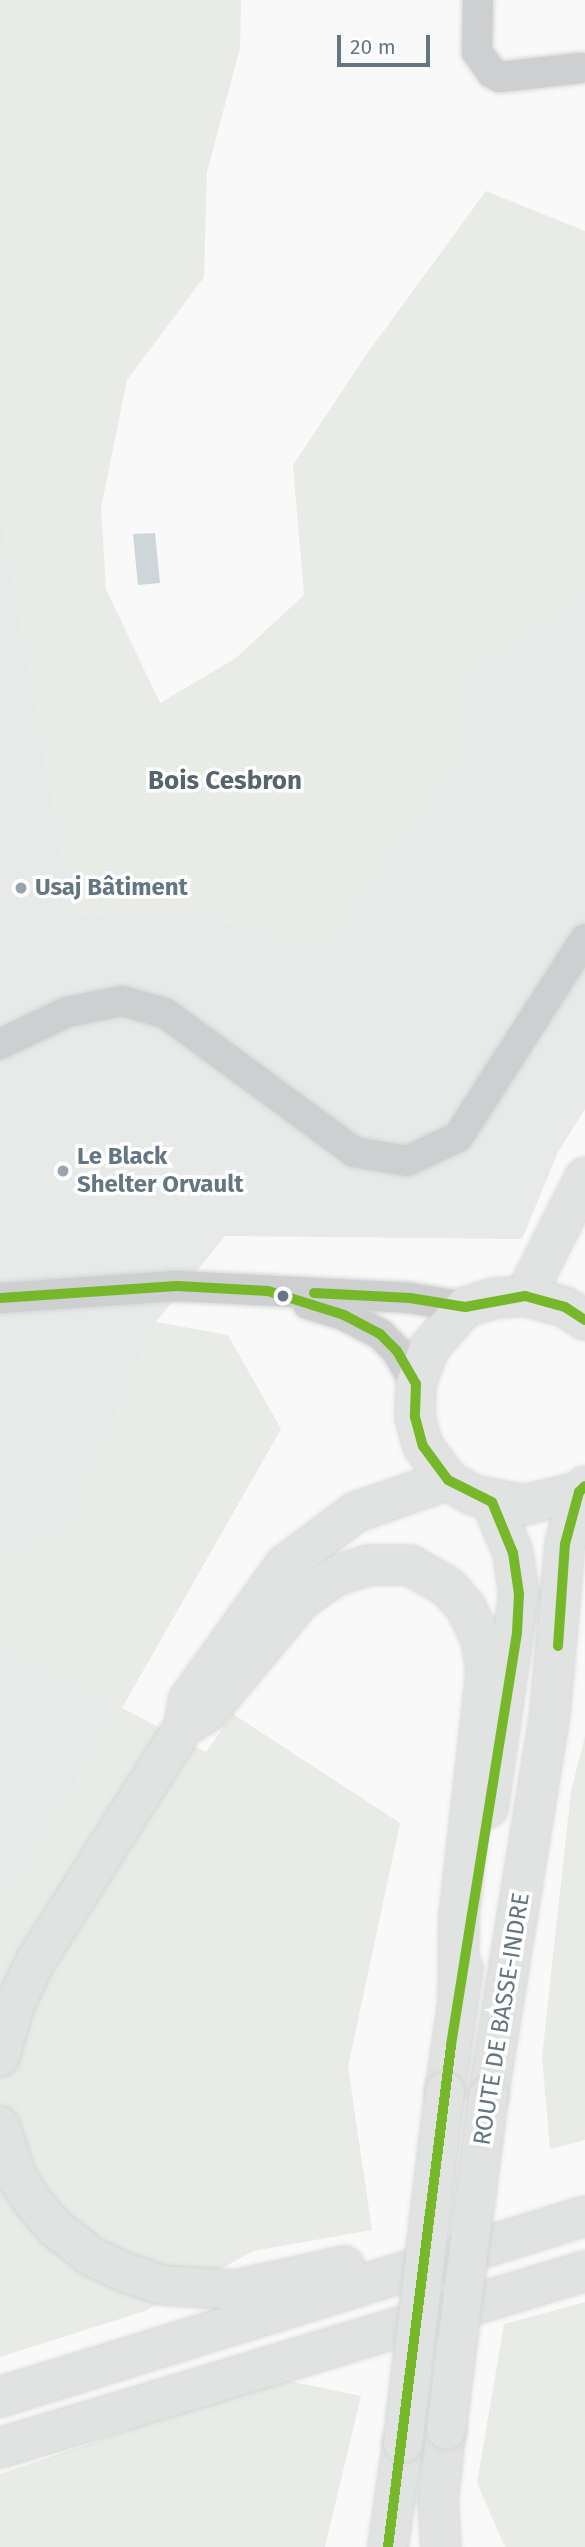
<!DOCTYPE html>
<meta charset="utf-8">
<style>
body{margin:0}
#map{position:relative;width:585px;height:2547px;overflow:hidden;background:#f9f9f9;font-family:"Fira Sans",sans-serif}
div>[style]{position:absolute}
.built>*{inset:0;background:#e8e9e9}
.green>*{inset:0;background:#e8ebe6}
.water>*{inset:0;background:#ced6d9}
.roads{filter:drop-shadow(0 0 2px #d5d6d7) drop-shadow(0 0 2px #d5d6d7)}
.street>*{height:30px;margin:-15px;padding:0 15px;transform-origin:15px;border-radius:15px;background:#cecfd0}
.secondary>*{height:38px;margin:-19px;padding:0 19px;transform-origin:19px;border-radius:19px;background:#e1e2e2}
.highway>*{height:38px;margin:-19px;padding:0 19px;transform-origin:19px;border-radius:19px;background:#e1e2e2}
.bridges{filter:drop-shadow(0 0 2px #d5d6d7) drop-shadow(0 0 2px #d5d6d7)}
.secondary-bridge>*{height:38px;margin:-19px;padding:0 19px;transform-origin:19px;border-radius:19px;background:#e1e2e2}
.bus-1>*{height:10px;margin:-5px;padding:0 5px;transform-origin:5px;border-radius:5px;background:#76b82a}
.dots>*{width:19px;height:19px;translate:-50% -50%;box-sizing:border-box;border:4px solid #fff;border-radius:50%}
span{translate:-50% -50%;white-space:nowrap;text-align:center;line-height:1.15;-webkit-text-stroke:7px #fff;paint-order:stroke}
.poi-label{font-size:24px;color:#657683;font-weight:700}
.left{translate:0 -50%;text-align:left}
.street-label{font-size:24px;color:#657683}
.neighbourhood-label{font-size:26px;color:#57646e;font-weight:700}
.scale{position:absolute;left:337px;top:35px;width:93px;height:32px;box-sizing:border-box;border:4px solid #657683;border-top:0;padding-left:9px;font-size:21px;line-height:24px;white-space:nowrap;color:#657683;-webkit-text-stroke:5px #fff;paint-order:stroke}
</style>
<div id="map">
<div class="built">
<i style="clip-path:polygon(0 502px,74px 914px,184px 908px,325px 952px,461px 754px,461px 677px,578px 598px,585px 589px,585px 1109px,558px 1152px,522px 1239px,225px 1236px,156px 1322px,68px 1527px,0 1560px)"></i>
<i style="clip-path:polygon(0 1644px,121px 1708px,0 1909px)"></i>
</div>
<div class="green">
<i style="clip-path:polygon(0 0,241px 0,240px 48px,207px 172px,204px 277px,127px 380px,101px 508px,106px 589px,160px 703px,236px 658px,304px 595px,293px 465px,366px 355px,486px 191px,585px 231px,585px 589px,579px 598px,461px 677px,461px 754px,325px 952px,184px 908px,74px 914px,0 502px)"></i>
<i style="clip-path:polygon(156px 1322px,228px 1335px,281px 1429px,122px 1708px,206px 1752px,233px 1714px,400px 1823px,348px 2067px,372px 2230px,253px 2251px,145px 2311px,0 2357px,0 1909px,121px 1708px,0 1644px,0 1560px,68px 1527px)"></i>
<i style="clip-path:polygon(585px 1736px,585px 2140px,550px 2149px,542px 2057px,571px 1791px)"></i>
<i style="clip-path:polygon(585px 2302px,585px 2547px,505px 2547px,477px 2483px,504px 2324px)"></i>
<i style="clip-path:polygon(279px 2379px,361px 2396px,325px 2547px,0 2547px,0 2474px)"></i>
</div>
<div class="water">
<i style="clip-path:polygon(155px 533px,160px 583px,138px 585px,133px 534px)"></i>
</div>
<div class="roads">
<div class="street">
<i style="left:478px;top:0;width:52px;rotate:91.1deg"></i>
<i style="left:477px;top:52px;width:26px;rotate:54deg"></i>
<i style="left:492px;top:73px;width:9px;rotate:27deg"></i>
<i style="left:500px;top:77px;width:81px;rotate:-6.4deg"></i>
<i style="left:0;top:1044px;width:74px;rotate:-25.5deg"></i>
<i style="left:67px;top:1012px;width:56px;rotate:-11.3deg"></i>
<i style="left:122px;top:1001px;width:45px;rotate:15.6deg"></i>
<i style="left:165px;top:1013px;width:235px;rotate:36.3deg"></i>
<i style="left:354px;top:1152px;width:54px;rotate:9.6deg"></i>
<i style="left:407px;top:1161px;width:56px;rotate:-25.2deg"></i>
<i style="left:458px;top:1137px;width:235px;rotate:-57.3deg"></i>
<i style="left:0;top:1298px;width:177px;rotate:-3.9deg"></i>
<i style="left:177px;top:1286px;width:233px;rotate:2.9deg"></i>
<i style="left:410px;top:1298px;width:56px;rotate:9.3deg"></i>
<i style="left:308px;top:1304px;width:38px;rotate:17deg"></i>
<i style="left:344px;top:1315px;width:41px;rotate:27.8deg"></i>
<i style="left:380px;top:1334px;width:24px;rotate:45deg"></i>
<i style="left:397px;top:1351px;width:38px;rotate:60deg"></i>
</div>
<div class="secondary">
<i style="left:525px;top:1296px;width:133px;rotate:-63.2deg"></i>
<i style="left:585px;top:1320px;width:24px;rotate:-147deg"></i>
<i style="left:565px;top:1307px;width:41px;rotate:-164.6deg"></i>
<i style="left:525px;top:1296px;width:30px;rotate:176deg"></i>
<i style="left:495px;top:1298px;width:31px;rotate:163deg"></i>
<i style="left:465px;top:1307px;width:55px;rotate:131.3deg"></i>
<i style="left:429px;top:1348px;width:38px;rotate:110deg"></i>
<i style="left:416px;top:1384px;width:33px;rotate:92deg"></i>
<i style="left:415px;top:1417px;width:30px;rotate:75deg"></i>
<i style="left:423px;top:1446px;width:42px;rotate:53.7deg"></i>
<i style="left:448px;top:1480px;width:29px;rotate:31deg"></i>
<i style="left:473px;top:1495px;width:52px;rotate:11.1deg"></i>
<i style="left:524px;top:1505px;width:57px;rotate:-13.3deg"></i>
<i style="left:579px;top:1492px;width:8px;rotate:-45deg"></i>
<i style="left:488px;top:1808px;width:216px;rotate:-81.8deg"></i>
<i style="left:519px;top:1594px;width:41px;rotate:-98.3deg"></i>
<i style="left:513px;top:1553px;width:55px;rotate:-112.4deg"></i>
<i style="left:445px;top:2092px;width:125px;rotate:-81.7deg"></i>
<i style="left:488px;top:2096px;width:389px;rotate:-80.8deg"></i>
<i style="left:550px;top:1712px;width:169px;rotate:-84.9deg"></i>
<i style="left:565px;top:1544px;width:54px;rotate:-74.9deg"></i>
<i style="left:388px;top:2547px;width:105px;rotate:-81.8deg"></i>
<i style="left:441px;top:2547px;width:46px;rotate:-93.7deg"></i>
<i style="left:438px;top:2501px;width:71px;rotate:-83.6deg"></i>
</div>
<div class="highway">
<i style="left:184px;top:1726px;width:28px;rotate:-30deg"></i>
<i style="left:208px;top:1712px;width:146px;rotate:-50.3deg"></i>
<i style="left:301px;top:1600px;width:42px;rotate:-35.2deg"></i>
<i style="left:335px;top:1576px;width:35px;rotate:-18deg"></i>
<i style="left:368px;top:1565px;width:42px"></i>
<i style="left:410px;top:1565px;width:44px;rotate:30.1deg"></i>
<i style="left:448px;top:1587px;width:28px;rotate:49deg"></i>
<i style="left:466px;top:1608px;width:34px;rotate:64deg"></i>
<i style="left:481px;top:1639px;width:33px;rotate:81deg"></i>
<i style="left:486px;top:1672px;width:247px;rotate:96.3deg"></i>
<i style="left:459px;top:1918px;width:82px;rotate:90.7deg"></i>
<i style="left:0;top:2057px;width:55px;rotate:-74.2deg"></i>
<i style="left:15px;top:2004px;width:47px;rotate:-64.5deg"></i>
<i style="left:35px;top:1962px;width:279px;rotate:-57.7deg"></i>
<i style="left:184px;top:1726px;width:27px;rotate:-80deg"></i>
<i style="left:189px;top:1699px;width:165px;rotate:-54.4deg"></i>
<i style="left:285px;top:1565px;width:89px;rotate:-36.7deg"></i>
<i style="left:356px;top:1512px;width:97px;rotate:-19.2deg"></i>
<i style="left:0;top:2126px;width:55px;rotate:71.9deg"></i>
<i style="left:17px;top:2178px;width:29px;rotate:56deg"></i>
<i style="left:33px;top:2202px;width:33px;rotate:50deg"></i>
<i style="left:54px;top:2227px;width:48px;rotate:38.3deg"></i>
<i style="left:92px;top:2257px;width:35px;rotate:25deg"></i>
<i style="left:124px;top:2272px;width:40px;rotate:18.9deg"></i>
<i style="left:162px;top:2285px;width:74px;rotate:3.9deg"></i>
<i style="left:236px;top:2290px;width:111px;rotate:-12.5deg"></i>
<i style="left:0;top:2397px;width:612px;rotate:-17.19deg"></i>
<i style="left:0;top:2448px;width:611px;rotate:-16.83deg"></i>
</div>
</div>
<div class="bridges">
<div class="secondary-bridge">
<i style="left:446px;top:2430px;width:337px;rotate:-82.8deg"></i>
<i style="left:403px;top:2443px;width:354px;rotate:-83.2deg"></i>
</div>
</div>
<div class="bus-1">
<i style="left:314px;top:1293px;width:96px;rotate:3deg"></i>
<i style="left:410px;top:1298px;width:56px;rotate:9.3deg"></i>
<i style="left:465px;top:1307px;width:61px;rotate:-10.4deg"></i>
<i style="left:525px;top:1296px;width:41px;rotate:15.4deg"></i>
<i style="left:565px;top:1307px;width:24px;rotate:33deg"></i>
<i style="left:0;top:1298px;width:177px;rotate:-3.9deg"></i>
<i style="left:177px;top:1286px;width:91px;rotate:3.1deg"></i>
<i style="left:268px;top:1291px;width:80px;rotate:17.5deg"></i>
<i style="left:344px;top:1315px;width:41px;rotate:27.8deg"></i>
<i style="left:380px;top:1334px;width:24px;rotate:45deg"></i>
<i style="left:397px;top:1351px;width:38px;rotate:60deg"></i>
<i style="left:416px;top:1384px;width:33px;rotate:92deg"></i>
<i style="left:415px;top:1417px;width:30px;rotate:75deg"></i>
<i style="left:423px;top:1446px;width:42px;rotate:53.7deg"></i>
<i style="left:448px;top:1480px;width:49px;rotate:26.6deg"></i>
<i style="left:492px;top:1502px;width:55px;rotate:67.6deg"></i>
<i style="left:513px;top:1553px;width:41px;rotate:81.7deg"></i>
<i style="left:519px;top:1594px;width:39px;rotate:93deg"></i>
<i style="left:517px;top:1633px;width:418px;rotate:99.1deg"></i>
<i style="left:451px;top:2046px;width:505px;rotate:97.17deg"></i>
<i style="left:558px;top:1646px;width:102px;rotate:-86.1deg"></i>
<i style="left:565px;top:1544px;width:54px;rotate:-74.9deg"></i>
<i style="left:579px;top:1492px;width:8px;rotate:-45deg"></i>
</div>
<div class="dots">
<i style="left:21px;top:888px;background:#99a4ac"></i>
<i style="left:63px;top:1171px;background:#99a4ac"></i>
<i style="left:283px;top:1296px;background:#657683"></i>
</div>
<div class="poi-label">
<span class="left" style="left:35px;top:888px">Usaj Bâtiment</span>
<span class="left" style="left:77px;top:1171px">Le Black<br>Shelter Orvault</span>
</div>
<div class="street-label">
<span style="left:502px;top:2019px;rotate:-81deg">ROUTE DE BASSE-INDRE</span>
</div>
<div class="neighbourhood-label">
<span style="left:225px;top:781px">Bois Cesbron</span>
</div>
<div class="scale">20 m</div>
</div>
